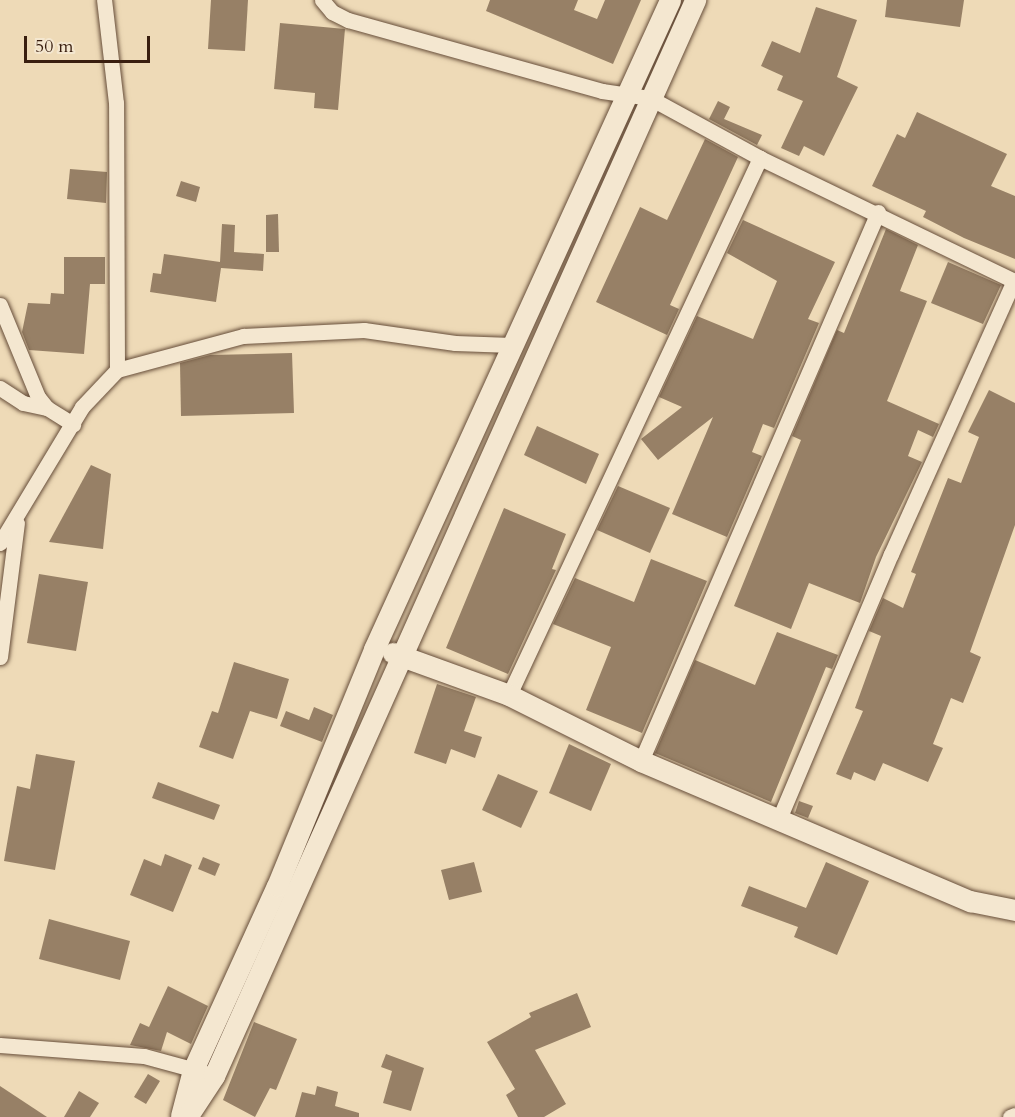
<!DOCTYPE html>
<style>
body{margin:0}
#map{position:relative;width:1015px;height:1117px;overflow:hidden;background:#eedab7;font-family:Cardo,serif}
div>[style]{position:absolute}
.building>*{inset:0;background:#978066}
.roads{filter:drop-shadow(0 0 2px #664d39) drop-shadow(0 0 2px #664d39)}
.street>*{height:15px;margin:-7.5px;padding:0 7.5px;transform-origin:7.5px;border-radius:7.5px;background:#f4e7d0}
.secondary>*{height:21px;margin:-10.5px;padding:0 10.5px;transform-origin:10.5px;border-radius:10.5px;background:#f4e7d0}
span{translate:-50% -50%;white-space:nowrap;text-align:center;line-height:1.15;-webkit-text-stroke:4.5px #f4e7d0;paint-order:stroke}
.scale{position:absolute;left:24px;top:36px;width:126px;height:27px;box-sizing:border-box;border:3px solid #391e0f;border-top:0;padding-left:8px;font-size:18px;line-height:21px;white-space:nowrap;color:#391e0f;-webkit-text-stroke:4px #f4e7d0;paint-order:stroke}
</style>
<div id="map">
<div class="building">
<i style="clip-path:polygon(211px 0,248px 0,245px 51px,208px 49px)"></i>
<i style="clip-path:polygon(490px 0,578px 0,574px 10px,597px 19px,605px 0,641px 0,613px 64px,486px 11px)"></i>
<i style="clip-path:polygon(887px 0,964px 0,960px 27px,885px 17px)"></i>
<i style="clip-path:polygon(816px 7px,857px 20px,837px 77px,858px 87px,824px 156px,804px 146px,799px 156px,781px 148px,803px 101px,777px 90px,783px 76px,761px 66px,772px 41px,800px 53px)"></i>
<i style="clip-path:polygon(280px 23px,345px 29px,338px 110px,314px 108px,315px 93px,274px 89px)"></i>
<i style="clip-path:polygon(718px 101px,730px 107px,724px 119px,762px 135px,757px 145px,709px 119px)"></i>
<i style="clip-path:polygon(917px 112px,1007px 154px,991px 186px,1015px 196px,1015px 259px,964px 238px,923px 217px,926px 211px,872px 186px,897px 134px,905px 138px)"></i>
<i style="clip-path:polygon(705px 139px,738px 157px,670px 305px,679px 309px,667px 335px,596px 302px,640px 207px,667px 220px)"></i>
<i style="clip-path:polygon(70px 169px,107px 172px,106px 203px,67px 199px)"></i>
<i style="clip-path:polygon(181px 181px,200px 187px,196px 202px,176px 196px)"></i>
<i style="clip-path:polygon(278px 214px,279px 252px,266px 252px,266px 215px)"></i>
<i style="clip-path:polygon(743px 220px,835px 262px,808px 319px,819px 323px,774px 428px,763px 424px,752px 452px,762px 456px,727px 537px,672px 514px,713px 417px,658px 460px,641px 439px,682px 407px,659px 397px,697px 316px,753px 339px,777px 281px,727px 253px)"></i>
<i style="clip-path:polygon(222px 224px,235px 225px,234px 252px,264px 254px,263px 271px,221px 268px,216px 302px,150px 292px,153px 273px,161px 274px,164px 254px,220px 262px)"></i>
<i style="clip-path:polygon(886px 229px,918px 245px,900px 291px,927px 301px,887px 401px,939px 424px,933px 437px,918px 430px,908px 456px,922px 462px,876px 557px,860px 603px,809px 583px,791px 629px,734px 606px,801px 440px,792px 436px,837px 330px,844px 333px)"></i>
<i style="clip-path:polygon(64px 257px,105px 257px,105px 284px,90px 284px,84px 354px,29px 350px,22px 332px,28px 303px,50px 304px,51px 293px,64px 294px)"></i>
<i style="clip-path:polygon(948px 262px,1001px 285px,983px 324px,931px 303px)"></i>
<i style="clip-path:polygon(292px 353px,294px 413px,181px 416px,180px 363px,210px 355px)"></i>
<i style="clip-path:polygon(989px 390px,1015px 403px,1015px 525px,970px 652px,981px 657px,963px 703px,951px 698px,933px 744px,943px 748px,928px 782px,883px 763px,875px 781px,854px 772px,851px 780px,836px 774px,863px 711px,855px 708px,881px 636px,869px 631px,883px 598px,903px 608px,916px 574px,911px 572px,948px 478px,961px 483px,979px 437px,968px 432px)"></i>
<i style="clip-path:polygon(537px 426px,599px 454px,586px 484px,524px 455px)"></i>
<i style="clip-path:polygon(91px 465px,111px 474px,103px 549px,49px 542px)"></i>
<i style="clip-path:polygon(618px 486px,670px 508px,650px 553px,597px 530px)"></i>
<i style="clip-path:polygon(504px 508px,566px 534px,552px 569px,556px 570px,508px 674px,446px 648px)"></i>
<i style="clip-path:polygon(651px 559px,707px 581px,642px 733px,586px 710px,611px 647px,553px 624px,575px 578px,634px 602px)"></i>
<i style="clip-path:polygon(39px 574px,88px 582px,76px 651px,27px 643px)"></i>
<i style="clip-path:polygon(777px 632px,838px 655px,832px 669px,826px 667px,771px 802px,655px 753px,695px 660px,755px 685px)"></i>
<i style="clip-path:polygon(234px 662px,289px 679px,277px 719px,250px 711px,233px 759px,199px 747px,212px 711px,218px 713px)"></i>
<i style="clip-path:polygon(437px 684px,476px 697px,464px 731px,482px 737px,475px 758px,451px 749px,446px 764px,414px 753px)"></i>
<i style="clip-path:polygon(314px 707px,333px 715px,322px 742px,280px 726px,286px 711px,309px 720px)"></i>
<i style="clip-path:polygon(569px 744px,611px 764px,591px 811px,549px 793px)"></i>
<i style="clip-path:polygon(36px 754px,75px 761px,55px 870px,4px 861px,17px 786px,30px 789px)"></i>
<i style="clip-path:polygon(498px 774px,538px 791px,521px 828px,482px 810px)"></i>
<i style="clip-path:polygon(158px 782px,220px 805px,214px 820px,152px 798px)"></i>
<i style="clip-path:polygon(799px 801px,813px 806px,808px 818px,795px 813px)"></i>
<i style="clip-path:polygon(165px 854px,192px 865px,173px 912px,130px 895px,144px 859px,161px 866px)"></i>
<i style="clip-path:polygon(203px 857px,220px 864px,215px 876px,198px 869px)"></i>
<i style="clip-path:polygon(474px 862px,482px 892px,449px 900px,441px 870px)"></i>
<i style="clip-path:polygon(826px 862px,869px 881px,837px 955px,794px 937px,798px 927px,741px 906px,749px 886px,806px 908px)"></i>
<i style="clip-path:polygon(49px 919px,130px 941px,120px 980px,39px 959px)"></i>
<i style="clip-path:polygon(168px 986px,208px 1006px,191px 1044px,167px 1032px,161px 1051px,130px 1045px,140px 1023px,149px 1027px)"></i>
<i style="clip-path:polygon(577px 993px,591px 1027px,535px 1050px,566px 1104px,544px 1117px,518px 1117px,506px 1095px,515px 1089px,487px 1042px,531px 1017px,529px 1013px)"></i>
<i style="clip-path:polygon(254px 1022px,297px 1039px,276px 1090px,270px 1088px,255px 1117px,223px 1100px)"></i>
<i style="clip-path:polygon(386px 1054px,424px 1068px,411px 1111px,383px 1103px,392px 1071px,381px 1067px)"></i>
<i style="clip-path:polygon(148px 1074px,160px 1081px,146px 1104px,134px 1097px)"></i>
<i style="clip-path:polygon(0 1086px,47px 1117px,0 1117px)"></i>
<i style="clip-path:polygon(317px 1086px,338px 1092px,335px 1106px,359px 1113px,359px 1117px,295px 1117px,302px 1092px,315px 1095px)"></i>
<i style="clip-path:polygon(79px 1091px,99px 1103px,90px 1117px,64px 1117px)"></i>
</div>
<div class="roads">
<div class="street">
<i style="left:322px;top:0;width:16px;rotate:50deg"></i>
<i style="left:332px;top:12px;width:18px;rotate:27deg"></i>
<i style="left:348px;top:20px;width:264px;rotate:15.6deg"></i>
<i style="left:602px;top:91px;width:49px;rotate:8.3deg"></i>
<i style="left:650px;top:98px;width:125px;rotate:28.6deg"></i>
<i style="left:760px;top:158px;width:283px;rotate:25.8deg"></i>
<i style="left:0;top:305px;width:100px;rotate:67.6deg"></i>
<i style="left:38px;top:397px;width:14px;rotate:51deg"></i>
<i style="left:47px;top:408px;width:31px;rotate:32deg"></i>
<i style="left:117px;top:370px;width:131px;rotate:-15.1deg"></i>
<i style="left:243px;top:336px;width:121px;rotate:-2.8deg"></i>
<i style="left:364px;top:330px;width:92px;rotate:8.1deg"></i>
<i style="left:455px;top:343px;width:57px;rotate:2deg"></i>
<i style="left:0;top:388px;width:27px;rotate:33deg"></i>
<i style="left:23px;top:403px;width:25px;rotate:12deg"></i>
<i style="left:0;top:543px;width:159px;rotate:-58.9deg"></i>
<i style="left:82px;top:407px;width:51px;rotate:-46.6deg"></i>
<i style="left:117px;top:370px;width:267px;rotate:-90.2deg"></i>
<i style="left:116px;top:103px;width:104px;rotate:-96.6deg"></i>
<i style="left:0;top:657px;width:135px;rotate:-82.8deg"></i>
<i style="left:509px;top:695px;width:593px;rotate:-64.95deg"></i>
<i style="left:641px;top:761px;width:598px;rotate:-66.65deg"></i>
<i style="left:779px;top:819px;width:288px;rotate:-67.1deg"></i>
<i style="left:891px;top:554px;width:300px;rotate:-65.8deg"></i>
<i style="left:0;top:1045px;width:144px;rotate:4.4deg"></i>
<i style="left:144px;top:1056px;width:61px;rotate:15.2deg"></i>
<i style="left:1010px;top:1117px;width:5px;rotate:-22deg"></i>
</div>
<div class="secondary">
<i style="left:393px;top:653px;width:123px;rotate:19.9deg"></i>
<i style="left:509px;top:695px;width:148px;rotate:26.6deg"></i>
<i style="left:641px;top:761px;width:358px;rotate:23.1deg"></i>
<i style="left:970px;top:901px;width:46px;rotate:11.3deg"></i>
<i style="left:181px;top:1116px;width:48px;rotate:-75.4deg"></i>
<i style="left:193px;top:1070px;width:202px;rotate:-65.5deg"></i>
<i style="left:277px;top:886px;width:256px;rotate:-67.7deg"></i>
<i style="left:374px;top:649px;width:713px;rotate:-65.48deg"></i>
<i style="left:187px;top:1117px;width:49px;rotate:-56.6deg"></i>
<i style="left:214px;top:1076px;width:1179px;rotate:-65.91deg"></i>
</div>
</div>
<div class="scale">50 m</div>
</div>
